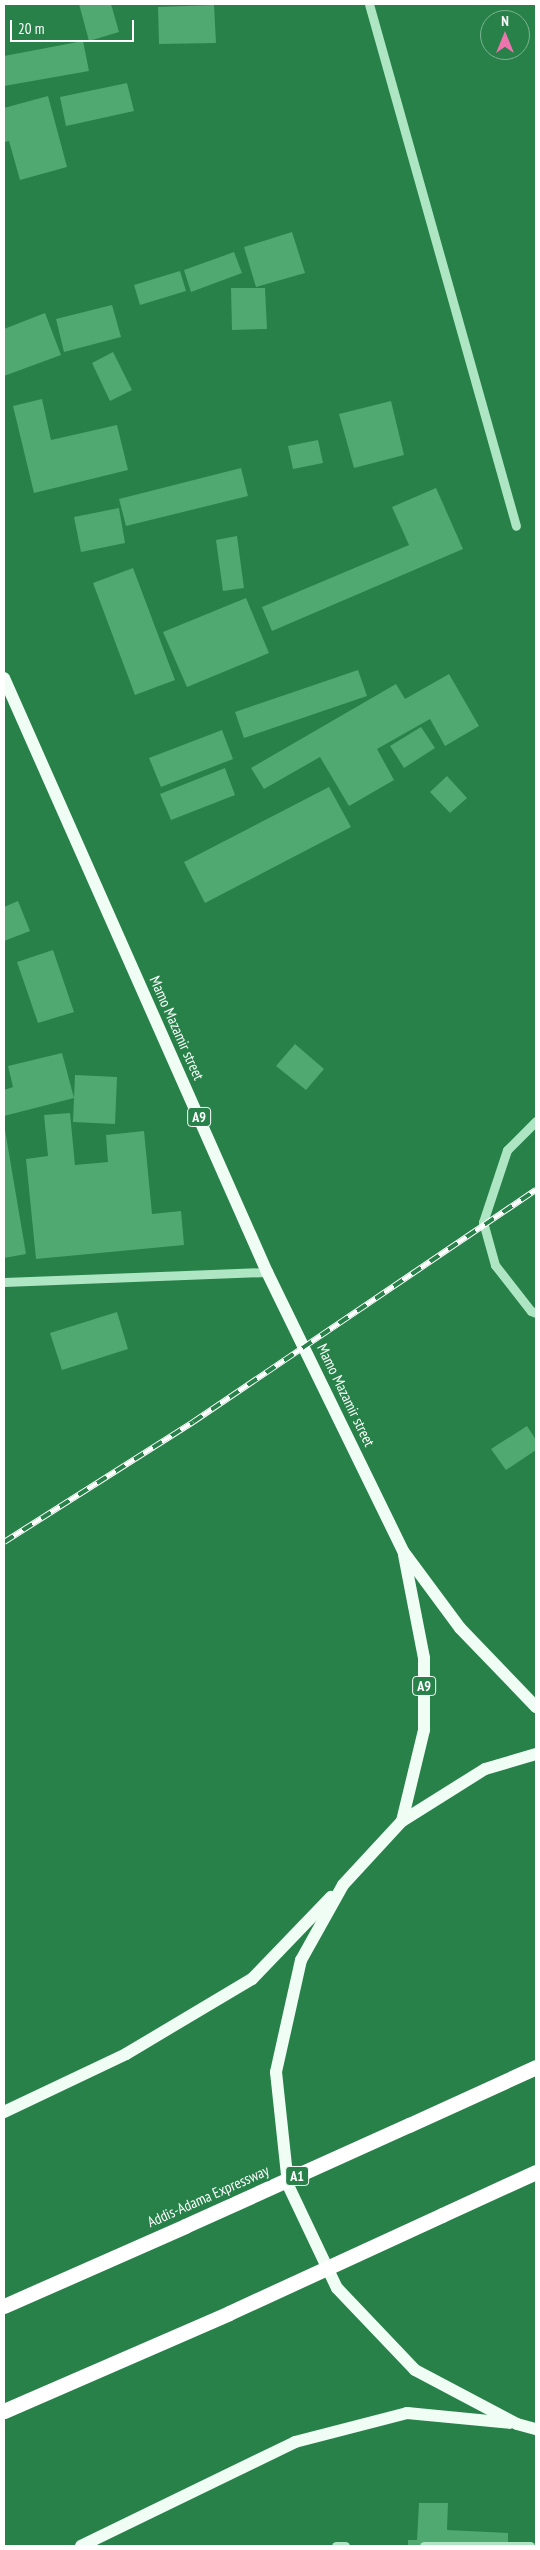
<!DOCTYPE html>
<style>
body{margin:0}
#map{position:relative;width:540px;height:2550px;overflow:hidden;background:#278149;font-family:"PT Sans Narrow",sans-serif}
div>[style]{position:absolute}
.building>*{inset:0;background:#4fa970}
.minor>*{height:9px;margin:-4.5px;padding:0 4.5px;transform-origin:4.5px;border-radius:4.5px;background:#aee6c3}
.major>*{height:12px;margin:-6px;padding:0 6px;transform-origin:6px;border-radius:6px;background:#effdf5}
.highway>*{height:15px;margin:-7.5px;padding:0 7.5px;transform-origin:7.5px;border-radius:7.5px;background:#fff}
.rail>*{height:5.5px;margin-top:-2.75px;transform-origin:0;background:repeating-linear-gradient(90deg,#278149 0 11px,#fff 0 22px);box-sizing:border-box;border-block:1px solid #fff}
.highway-bridge>*{height:15px;margin:-7.5px;padding:0 7.5px;transform-origin:7.5px;border-radius:7.5px;background:#fff}
span{translate:-50% -50%;white-space:nowrap;text-align:center;line-height:1.15;-webkit-text-stroke:5px #278149;paint-order:stroke}
.shield-label span{padding:1px 4px;background:#278149;border:1px solid;border-radius:4px;-webkit-text-stroke-width:0}
.shield-label{font-size:14px;color:#fff;font-weight:700}
.street-label{font-size:15px;color:#fff}
.frame{position:absolute;inset:0;border:5px solid #fff;pointer-events:none}
.north{position:absolute;left:480px;top:10px;width:50px;height:50px;box-sizing:border-box;background:#278149;border:1px solid #7db392;border-radius:50%;rotate:0deg;font-size:14px;font-weight:700;line-height:20px;text-align:center;color:#fff}
.north::after{content:'';display:block;margin:auto;width:18px;height:22px;background:#ef74ae;clip-path:polygon(50% 0,100% 100%,50% 72%,0 100%)}
.scale{position:absolute;left:10px;top:20px;width:124px;height:22px;box-sizing:border-box;border:2px solid #fff;border-top:0;padding-left:6px;font-size:15px;line-height:18px;white-space:nowrap;color:#fff;-webkit-text-stroke:4px #278149;paint-order:stroke}
</style>
<div id="map">
<div class="building">
<i style="clip-path:polygon(79px 4px,111px 4px,119px 32px,89px 41px)"></i>
<i style="clip-path:polygon(214px 5px,216px 43px,159px 44px,158px 7px)"></i>
<i style="clip-path:polygon(83px 41px,89px 71px,4px 86px,4px 56px)"></i>
<i style="clip-path:polygon(127px 83px,134px 111px,66px 126px,60px 97px)"></i>
<i style="clip-path:polygon(48px 96px,67px 167px,20px 180px,9px 141px,4px 142px,4px 108px)"></i>
<i style="clip-path:polygon(292px 232px,305px 273px,256px 287px,244px 247px)"></i>
<i style="clip-path:polygon(234px 252px,242px 273px,191px 292px,184px 270px)"></i>
<i style="clip-path:polygon(180px 271px,186px 291px,140px 305px,134px 285px)"></i>
<i style="clip-path:polygon(231px 288px,265px 288px,267px 329px,232px 330px)"></i>
<i style="clip-path:polygon(112px 305px,121px 337px,64px 352px,56px 319px)"></i>
<i style="clip-path:polygon(45px 313px,61px 355px,4px 376px,4px 329px)"></i>
<i style="clip-path:polygon(113px 352px,132px 390px,110px 401px,92px 363px)"></i>
<i style="clip-path:polygon(42px 399px,51px 440px,117px 425px,128px 470px,34px 493px,13px 406px)"></i>
<i style="clip-path:polygon(391px 401px,404px 455px,354px 468px,339px 414px)"></i>
<i style="clip-path:polygon(318px 440px,323px 463px,293px 469px,288px 446px)"></i>
<i style="clip-path:polygon(241px 468px,248px 496px,126px 526px,119px 499px)"></i>
<i style="clip-path:polygon(436px 488px,463px 549px,272px 631px,262px 607px,409px 545px,392px 507px)"></i>
<i style="clip-path:polygon(119px 508px,125px 543px,81px 552px,74px 517px)"></i>
<i style="clip-path:polygon(237px 536px,244px 588px,223px 591px,216px 540px)"></i>
<i style="clip-path:polygon(133px 568px,175px 680px,135px 695px,93px 583px)"></i>
<i style="clip-path:polygon(246px 598px,269px 653px,187px 687px,163px 632px)"></i>
<i style="clip-path:polygon(358px 670px,367px 696px,244px 738px,235px 712px)"></i>
<i style="clip-path:polygon(449px 674px,479px 726px,445px 746px,430px 719px,377px 749px,394px 780px,349px 806px,320px 757px,264px 789px,251px 768px,396px 684px,405px 699px)"></i>
<i style="clip-path:polygon(421px 727px,435px 748px,404px 768px,390px 746px)"></i>
<i style="clip-path:polygon(222px 730px,233px 759px,161px 787px,149px 758px)"></i>
<i style="clip-path:polygon(225px 768px,235px 795px,171px 820px,160px 794px)"></i>
<i style="clip-path:polygon(447px 776px,467px 798px,450px 813px,430px 792px)"></i>
<i style="clip-path:polygon(329px 787px,351px 827px,205px 903px,184px 862px)"></i>
<i style="clip-path:polygon(18px 901px,30px 931px,4px 941px,4px 907px)"></i>
<i style="clip-path:polygon(53px 950px,74px 1012px,38px 1023px,17px 962px)"></i>
<i style="clip-path:polygon(295px 1044px,324px 1069px,306px 1090px,276px 1066px)"></i>
<i style="clip-path:polygon(62px 1053px,74px 1098px,4px 1116px,4px 1090px,13px 1087px,8px 1066px)"></i>
<i style="clip-path:polygon(75px 1075px,117px 1077px,115px 1124px,73px 1122px)"></i>
<i style="clip-path:polygon(70px 1113px,75px 1165px,108px 1162px,106px 1135px,144px 1131px,152px 1214px,181px 1211px,184px 1245px,36px 1259px,26px 1159px,48px 1156px,44px 1115px)"></i>
<i style="clip-path:polygon(4px 1124px,26px 1254px,4px 1258px)"></i>
<i style="clip-path:polygon(117px 1312px,128px 1349px,62px 1370px,50px 1333px)"></i>
<i style="clip-path:polygon(527px 1426px,536px 1440px,536px 1450px,506px 1470px,491px 1449px)"></i>
<i style="clip-path:polygon(419px 2503px,448px 2503px,447px 2530px,508px 2533px,508px 2546px,408px 2546px,408px 2540px,417px 2540px)"></i>
</div>
<div class="minor">
<i style="left:369px;top:4px;width:542px;rotate:74.27deg"></i>
<i style="left:536px;top:1121px;width:41px;rotate:135deg"></i>
<i style="left:507px;top:1150px;width:76px;rotate:108.4deg"></i>
<i style="left:483px;top:1222px;width:45px;rotate:74.4deg"></i>
<i style="left:495px;top:1265px;width:58px;rotate:52deg"></i>
<i style="left:531px;top:1311px;width:5px;rotate:22deg"></i>
<i style="left:4px;top:1282px;width:263px;rotate:-2.2deg"></i>
<i style="left:336px;top:2546px;width:9px"></i>
<i style="left:424px;top:2546px;width:106px"></i>
</div>
<div class="major">
<i style="left:4px;top:678px;width:650px;rotate:66.12deg"></i>
<i style="left:267px;top:1272px;width:310px;rotate:64deg"></i>
<i style="left:403px;top:1551px;width:96px;rotate:53.5deg"></i>
<i style="left:460px;top:1628px;width:110px;rotate:46.1deg"></i>
<i style="left:536px;top:1754px;width:53px;rotate:163.6deg"></i>
<i style="left:485px;top:1769px;width:98px;rotate:147.9deg"></i>
<i style="left:402px;top:1821px;width:87px;rotate:132.7deg"></i>
<i style="left:343px;top:1885px;width:86px;rotate:119.2deg"></i>
<i style="left:301px;top:1960px;width:115px;rotate:102.6deg"></i>
<i style="left:276px;top:2072px;width:114px;rotate:83.9deg"></i>
<i style="left:288px;top:2185px;width:114px;rotate:64.6deg"></i>
<i style="left:337px;top:2288px;width:113px;rotate:46.4deg"></i>
<i style="left:415px;top:2370px;width:115px;rotate:27.9deg"></i>
<i style="left:517px;top:2424px;width:20px;rotate:15deg"></i>
<i style="left:402px;top:1821px;width:94px;rotate:-76.4deg"></i>
<i style="left:424px;top:1730px;width:72px;rotate:-90deg"></i>
<i style="left:424px;top:1658px;width:105px;rotate:-101deg"></i>
<i style="left:4px;top:2112px;width:135px;rotate:-25.4deg"></i>
<i style="left:126px;top:2054px;width:147px;rotate:-30.8deg"></i>
<i style="left:252px;top:1979px;width:114px;rotate:-46.1deg"></i>
<i style="left:81px;top:2546px;width:238px;rotate:-25.9deg"></i>
<i style="left:295px;top:2442px;width:116px;rotate:-14.5deg"></i>
<i style="left:407px;top:2413px;width:103px;rotate:5.5deg"></i>
</div>
<div class="highway">
<i style="left:409px;top:2125px;width:140px;rotate:-24.5deg"></i>
<i style="left:442px;top:2215px;width:103px;rotate:-24.6deg"></i>
<i style="left:4px;top:2306px;width:198px;rotate:-23.8deg"></i>
<i style="left:4px;top:2411px;width:245px;rotate:-23.5deg"></i>
</div>
<div class="rail">
<i style="left:4px;top:1542px;width:224px;rotate:-32.4deg"></i>
<i style="left:193px;top:1422px;width:414px;rotate:-34.1deg"></i>
</div>
<div class="highway-bridge">
<i style="left:185px;top:2226px;width:246px;rotate:-24.3deg"></i>
<i style="left:229px;top:2313px;width:234px;rotate:-24.7deg"></i>
</div>
<div class="shield-label">
<span style="left:199px;top:1117px">A9</span>
<span style="left:424px;top:1686px">A9</span>
<span style="left:297px;top:2176px">A1</span>
</div>
<div class="street-label">
<span style="left:177px;top:1028px;rotate:66deg">Mamo Mazamir street</span>
<span style="left:346px;top:1395px;rotate:64deg">Mamo Mazamir street</span>
<span style="left:208px;top:2196px;rotate:-24deg">Addis-Adama Expressway</span>
</div>
<div class="frame"></div>
<div class="north">N</div>
<div class="scale">20 m</div>
</div>
